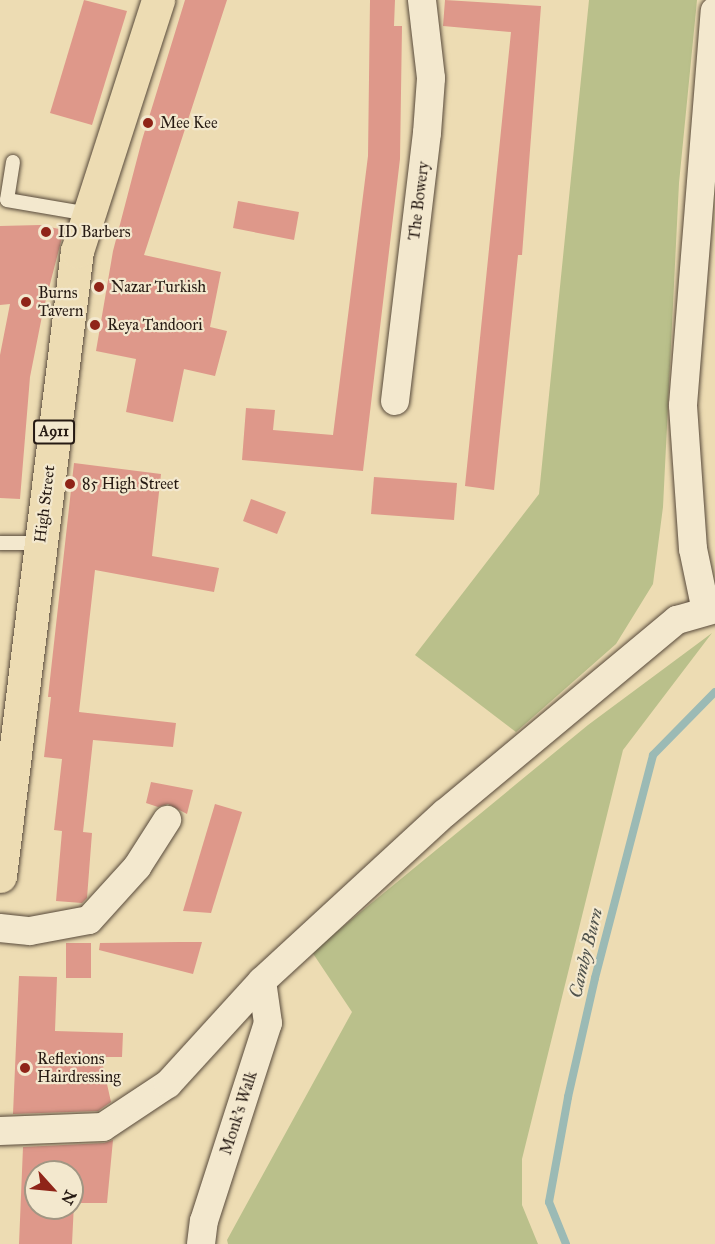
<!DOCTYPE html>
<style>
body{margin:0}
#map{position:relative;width:715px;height:1244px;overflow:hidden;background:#eddcb3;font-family:"IM FELL Great Primer",serif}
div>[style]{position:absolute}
.green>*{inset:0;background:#bac08b}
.stream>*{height:8px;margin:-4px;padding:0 4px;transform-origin:4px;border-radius:4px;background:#9bbab5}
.building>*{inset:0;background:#de988a}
.roads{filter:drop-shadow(0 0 2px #584a3b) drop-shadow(0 0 2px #584a3b)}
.service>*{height:14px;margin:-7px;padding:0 7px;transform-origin:7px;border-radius:7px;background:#f3e8ce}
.minor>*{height:28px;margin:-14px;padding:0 14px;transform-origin:14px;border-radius:14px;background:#f3e8ce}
.primary>*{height:33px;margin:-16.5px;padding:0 16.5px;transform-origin:16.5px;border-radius:16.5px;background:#eddcb3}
.dots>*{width:16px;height:16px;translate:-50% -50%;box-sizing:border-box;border:3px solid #f3e8ce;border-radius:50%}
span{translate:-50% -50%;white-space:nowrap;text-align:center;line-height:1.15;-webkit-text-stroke:4.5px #f3e8ce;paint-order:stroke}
.shield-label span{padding:2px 4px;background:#f3e8ce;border:2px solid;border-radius:4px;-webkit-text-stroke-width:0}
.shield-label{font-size:15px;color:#261a13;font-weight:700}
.poi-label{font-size:16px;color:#261a13}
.left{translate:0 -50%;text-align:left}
.street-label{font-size:16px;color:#261a13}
.water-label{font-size:18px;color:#4f524c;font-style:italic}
.north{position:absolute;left:24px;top:1160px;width:60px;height:60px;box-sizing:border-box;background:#f3e8ce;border:2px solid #a19683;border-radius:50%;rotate:117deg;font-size:16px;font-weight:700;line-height:24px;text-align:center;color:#261a13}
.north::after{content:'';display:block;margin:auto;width:21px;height:27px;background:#8f2418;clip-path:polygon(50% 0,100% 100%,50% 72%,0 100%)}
</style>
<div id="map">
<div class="green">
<i style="clip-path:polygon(589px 0,697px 0,679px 183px,663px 507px,653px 584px,616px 644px,516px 732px,415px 655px,539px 494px)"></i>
<i style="clip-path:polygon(712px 633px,623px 750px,522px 1159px,522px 1205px,538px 1244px,228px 1244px,227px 1240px,352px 1012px,312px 952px,588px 725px)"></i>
</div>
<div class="stream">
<i style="left:566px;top:1244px;width:45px;rotate:-112deg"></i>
<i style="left:549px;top:1202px;width:107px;rotate:-79.7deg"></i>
<i style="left:568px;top:1097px;width:122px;rotate:-77.2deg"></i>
<i style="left:595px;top:978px;width:230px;rotate:-75.4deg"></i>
<i style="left:653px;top:755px;width:88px;rotate:-45.5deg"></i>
</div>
<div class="building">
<i style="clip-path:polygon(84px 0,127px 11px,92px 125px,50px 113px)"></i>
<i style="clip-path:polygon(185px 0,227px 0,144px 255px,221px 272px,210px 327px,227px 331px,215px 376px,184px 369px,173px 422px,126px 412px,136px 359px,96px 351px,113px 251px,142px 140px)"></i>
<i style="clip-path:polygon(370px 0,395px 0,394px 26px,402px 26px,400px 159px,363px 471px,242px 460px,246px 408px,275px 410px,273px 430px,333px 435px,368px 156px)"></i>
<i style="clip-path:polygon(445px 0,541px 6px,522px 255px,518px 255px,494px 490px,465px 486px,511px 32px,443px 26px)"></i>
<i style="clip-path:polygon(238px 201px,299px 212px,294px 240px,233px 228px)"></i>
<i style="clip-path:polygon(40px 225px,64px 230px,43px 311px,30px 377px,20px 499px,0 498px,0 355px,10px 304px,0 305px,0 226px)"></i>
<i style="clip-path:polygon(74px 463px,161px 474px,152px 556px,219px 568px,214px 592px,95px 570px,79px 712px,176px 723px,173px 747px,93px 740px,83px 832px,92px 833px,87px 898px,82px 903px,56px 901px,62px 831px,54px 830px,62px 759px,44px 757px,51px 697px,48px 697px)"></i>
<i style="clip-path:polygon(374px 477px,457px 483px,454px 520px,371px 514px)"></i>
<i style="clip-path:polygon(251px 499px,286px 512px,277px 534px,243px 521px)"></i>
<i style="clip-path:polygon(151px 782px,193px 790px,187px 814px,168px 804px,158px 807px,146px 803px)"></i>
<i style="clip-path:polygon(215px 804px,242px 812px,211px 913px,183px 911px)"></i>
<i style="clip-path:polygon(179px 942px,202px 942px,193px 974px,99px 950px,100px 943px)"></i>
<i style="clip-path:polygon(66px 943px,91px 943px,91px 978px,66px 978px)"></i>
<i style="clip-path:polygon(19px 976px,57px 977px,55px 1031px,123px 1033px,122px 1057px,101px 1057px,111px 1102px,98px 1111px,13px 1114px)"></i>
<i style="clip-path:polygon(evenodd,113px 1140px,107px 1203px,74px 1203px,72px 1244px,19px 1244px,23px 1147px,104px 1143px,113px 1140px,36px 1172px,72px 1172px,72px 1208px,36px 1208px,36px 1172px)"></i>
</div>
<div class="roads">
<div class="service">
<i style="left:13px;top:162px;width:38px;rotate:99deg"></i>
<i style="left:7px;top:200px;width:83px;rotate:9.7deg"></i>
<i style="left:0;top:543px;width:40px"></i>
</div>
<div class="minor">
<i style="left:395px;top:401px;width:270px;rotate:-83.2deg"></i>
<i style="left:427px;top:133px;width:55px;rotate:-85.8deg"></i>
<i style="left:431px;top:78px;width:79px;rotate:-96.6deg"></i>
<i style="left:706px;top:611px;width:63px;rotate:-101.8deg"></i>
<i style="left:693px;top:549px;width:144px;rotate:-94deg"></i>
<i style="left:683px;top:405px;width:395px;rotate:-85.4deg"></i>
<i style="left:0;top:928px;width:30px;rotate:6deg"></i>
<i style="left:30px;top:931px;width:60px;rotate:-10.6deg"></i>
<i style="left:89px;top:920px;width:72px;rotate:-47.8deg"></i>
<i style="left:137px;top:867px;width:56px;rotate:-57.4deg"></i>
<i style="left:0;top:1131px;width:103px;rotate:-2.2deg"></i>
<i style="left:103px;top:1127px;width:78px;rotate:-33.5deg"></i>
<i style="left:168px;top:1084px;width:139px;rotate:-47.6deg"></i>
<i style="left:262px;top:981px;width:248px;rotate:-42.6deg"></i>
<i style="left:445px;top:813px;width:302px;rotate:-39.8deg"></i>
<i style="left:677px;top:620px;width:40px;rotate:-16deg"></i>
<i style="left:201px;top:1244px;width:23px;rotate:-83deg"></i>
<i style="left:204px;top:1221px;width:208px;rotate:-72.1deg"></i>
<i style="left:268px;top:1023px;width:42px;rotate:-98.1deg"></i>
</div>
<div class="primary">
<i style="left:0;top:876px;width:630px;rotate:-82.98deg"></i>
<i style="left:77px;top:251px;width:264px;rotate:-72.1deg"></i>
</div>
</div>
<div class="dots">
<i style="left:148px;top:123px;background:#8f2418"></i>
<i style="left:46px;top:232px;background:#8f2418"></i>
<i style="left:99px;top:287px;background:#8f2418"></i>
<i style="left:26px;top:302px;background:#8f2418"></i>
<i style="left:95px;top:325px;background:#8f2418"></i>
<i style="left:70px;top:484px;background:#8f2418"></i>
<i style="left:25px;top:1068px;background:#8f2418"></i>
</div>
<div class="shield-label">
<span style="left:54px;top:432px">A911</span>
</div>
<div class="poi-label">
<span class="left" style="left:160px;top:123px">Mee Kee</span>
<span class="left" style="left:58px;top:232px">ID Barbers</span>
<span class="left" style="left:111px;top:287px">Nazar Turkish</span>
<span class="left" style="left:38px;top:302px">Burns<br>Tavern</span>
<span class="left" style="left:107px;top:325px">Reya Tandoori</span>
<span class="left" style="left:82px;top:484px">85 High Street</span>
<span class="left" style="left:37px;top:1068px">Reflexions<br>Hairdressing</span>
</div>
<div class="street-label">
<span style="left:419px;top:201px;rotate:-83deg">The Bowery</span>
<span style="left:45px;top:504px;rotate:-83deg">High Street</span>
<span style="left:239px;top:1113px;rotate:-72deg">Monk's Walk</span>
</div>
<div class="water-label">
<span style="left:586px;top:953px;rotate:-76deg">Camby Burn</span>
</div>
<div class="north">N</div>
</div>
